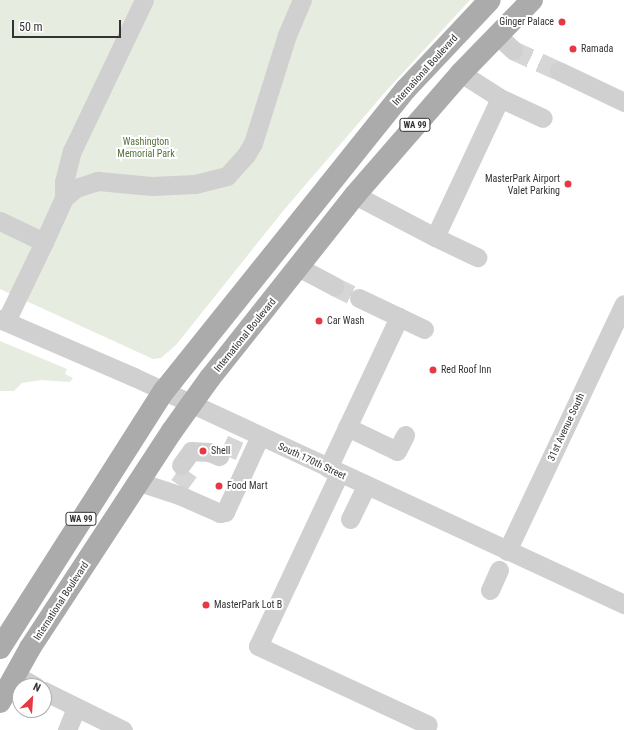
<!DOCTYPE html>
<style>
body{margin:0}
#map{position:relative;width:624px;height:730px;overflow:hidden;background:#fff;font-family:"Roboto Condensed",sans-serif}
div>[style]{position:absolute}
.green>*{inset:0;background:#e6ecdf}
.minor-tunnel>*{height:19px;margin-top:-9.5px;transform-origin:0;background:repeating-linear-gradient(90deg,#d6d6d6 0 19px,transparent 0 29px)}
.minor>*{height:19px;margin:-9.5px;padding:0 9.5px;transform-origin:9.5px;border-radius:9.5px;background:#d0d0d0}
.major>*{height:22px;margin:-11px;padding:0 11px;transform-origin:11px;border-radius:11px;background:#ababab}
.dots>*{width:11px;height:11px;translate:-50% -50%;box-sizing:border-box;border:2px solid #fff;border-radius:50%}
span{translate:-50% -50%;white-space:nowrap;text-align:center;line-height:1.15;-webkit-text-stroke:4px #fff;paint-order:stroke}
.shield-label span{padding:1px 3px;background:#fff;border:1px solid;border-radius:3px;-webkit-text-stroke-width:0}
.shield-label{font-size:9px;color:#333;font-weight:700}
.poi-label{font-size:10px;color:#333}
.right{translate:-100% -50%;text-align:right}
.left{translate:0 -50%;text-align:left}
.street-label{font-size:10px;color:#333}
.park-label{font-size:10px;color:#56703f}
.north{position:absolute;left:12px;top:678px;width:40px;height:40px;box-sizing:border-box;background:#fff;border:1px solid #adadad;border-radius:50%;rotate:25deg;font-size:11px;font-weight:700;line-height:16px;text-align:center;color:#333}
.north::after{content:'';display:block;margin:auto;width:14px;height:18px;background:#e63946;clip-path:polygon(50% 0,100% 100%,50% 72%,0 100%)}
.scale{position:absolute;left:12px;top:20px;width:109px;height:18px;box-sizing:border-box;border:2px solid #333;border-top:0;padding-left:5px;font-size:12px;line-height:14px;white-space:nowrap;color:#333;-webkit-text-stroke:3px #fff;paint-order:stroke}
</style>
<div id="map">
<div class="green">
<i style="clip-path:polygon(0 0,470px 0,387px 90px,283px 211px,176px 345px,161px 358px,153px 359px,0 289px)"></i>
<i style="clip-path:polygon(0 341px,67px 369px,65px 374px,73px 378px,70px 382px,41px 380px,22px 383px,14px 391px,0 391px)"></i>
</div>
<div class="minor-tunnel">
<i style="left:513px;top:50px;width:51px;rotate:24.5deg"></i>
<i style="left:334px;top:286px;width:28px;rotate:26deg"></i>
<i style="left:224px;top:444px;width:17px;rotate:24deg"></i>
<i style="left:179px;top:485px;width:17px;rotate:-54deg"></i>
</div>
<div class="minor">
<i style="left:497px;top:35px;width:22px;rotate:43deg"></i>
<i style="left:559px;top:71px;width:72px;rotate:25.5deg"></i>
<i style="left:500px;top:98px;width:47px;rotate:24.9deg"></i>
<i style="left:355px;top:195px;width:90px;rotate:27.7deg"></i>
<i style="left:435px;top:237px;width:153px;rotate:-64.9deg"></i>
<i style="left:500px;top:98px;width:46px;rotate:-147.3deg"></i>
<i style="left:64px;top:198px;width:16px;rotate:-40deg"></i>
<i style="left:76px;top:188px;width:23px;rotate:-18deg"></i>
<i style="left:98px;top:181px;width:54px;rotate:5.3deg"></i>
<i style="left:152px;top:186px;width:43px;rotate:-2.7deg"></i>
<i style="left:195px;top:184px;width:33px;rotate:-14deg"></i>
<i style="left:227px;top:176px;width:28px;rotate:-48deg"></i>
<i style="left:246px;top:155px;width:14px;rotate:-60deg"></i>
<i style="left:253px;top:143px;width:113px;rotate:-72.5deg"></i>
<i style="left:287px;top:35px;width:38px;rotate:-67deg"></i>
<i style="left:0;top:221px;width:49px;rotate:25.5deg"></i>
<i style="left:44px;top:242px;width:88px;rotate:115.7deg"></i>
<i style="left:435px;top:237px;width:47px;rotate:25.5deg"></i>
<i style="left:44px;top:242px;width:48px;rotate:-65.6deg"></i>
<i style="left:64px;top:198px;width:16px;rotate:-90deg"></i>
<i style="left:64px;top:182px;width:32px;rotate:-76deg"></i>
<i style="left:72px;top:151px;width:167px;rotate:-64.5deg"></i>
<i style="left:298px;top:267px;width:41px;rotate:27.8deg"></i>
<i style="left:359px;top:298px;width:72px;rotate:25.5deg"></i>
<i style="left:0;top:319px;width:146px;rotate:23.4deg"></i>
<i style="left:134px;top:377px;width:540px;rotate:24.86deg"></i>
<i style="left:347px;top:427px;width:55px;rotate:25.6deg"></i>
<i style="left:397px;top:451px;width:18px;rotate:-63deg"></i>
<i style="left:181px;top:465px;width:17px;rotate:-54deg"></i>
<i style="left:191px;top:451px;width:18px;rotate:3deg"></i>
<i style="left:209px;top:452px;width:11px;rotate:22deg"></i>
<i style="left:328px;top:468px;width:167px;rotate:-64.8deg"></i>
<i style="left:339px;top:474px;width:190px;rotate:115.2deg"></i>
<i style="left:258px;top:646px;width:187px;rotate:24.9deg"></i>
<i style="left:139px;top:482px;width:42px;rotate:18deg"></i>
<i style="left:179px;top:495px;width:45px;rotate:23.7deg"></i>
<i style="left:220px;top:513px;width:5px;rotate:-11deg"></i>
<i style="left:225px;top:512px;width:84px;rotate:-65.3deg"></i>
<i style="left:350px;top:519px;width:37px;rotate:-64deg"></i>
<i style="left:507px;top:551px;width:273px;rotate:-64.7deg"></i>
<i style="left:490px;top:590px;width:22px;rotate:-66deg"></i>
<i style="left:15px;top:675px;width:23px;rotate:29deg"></i>
<i style="left:44px;top:691px;width:88px;rotate:26.3deg"></i>
<i style="left:67px;top:730px;width:24px;rotate:-68deg"></i>
</div>
<div class="major">
<i style="left:0;top:648px;width:305px;rotate:-57.5deg"></i>
<i style="left:164px;top:391px;width:387px;rotate:-51.3deg"></i>
<i style="left:406px;top:89px;width:122px;rotate:-46.7deg"></i>
<i style="left:0;top:702px;width:62px;rotate:-60.9deg"></i>
<i style="left:30px;top:648px;width:259px;rotate:-56.8deg"></i>
<i style="left:172px;top:431px;width:65px;rotate:-54.4deg"></i>
<i style="left:210px;top:378px;width:233px;rotate:-51.6deg"></i>
<i style="left:355px;top:195px;width:162px;rotate:-49deg"></i>
<i style="left:461px;top:73px;width:102px;rotate:-45.8deg"></i>
</div>
<div class="dots">
<i style="left:562px;top:22px;background:#e63946"></i>
<i style="left:573px;top:49px;background:#e63946"></i>
<i style="left:568px;top:184px;background:#e63946"></i>
<i style="left:319px;top:321px;background:#e63946"></i>
<i style="left:433px;top:370px;background:#e63946"></i>
<i style="left:203px;top:451px;background:#e63946"></i>
<i style="left:219px;top:486px;background:#e63946"></i>
<i style="left:206px;top:605px;background:#e63946"></i>
</div>
<div class="shield-label">
<span style="left:415px;top:125px">WA 99</span>
<span style="left:81px;top:519px">WA 99</span>
</div>
<div class="poi-label">
<span class="right" style="left:554px;top:22px">Ginger Palace</span>
<span class="left" style="left:581px;top:49px">Ramada</span>
<span class="right" style="left:560px;top:184px">MasterPark Airport<br>Valet Parking</span>
<span class="left" style="left:327px;top:321px">Car Wash</span>
<span class="left" style="left:441px;top:370px">Red Roof Inn</span>
<span class="left" style="left:211px;top:451px">Shell</span>
<span class="left" style="left:227px;top:486px">Food Mart</span>
<span class="left" style="left:214px;top:605px">MasterPark Lot B</span>
</div>
<div class="street-label">
<span style="left:425px;top:70px;rotate:-48deg">International Boulevard</span>
<span style="left:245px;top:335px;rotate:-51deg">International Boulevard</span>
<span style="left:566px;top:427px;rotate:-65deg">31st Avenue South</span>
<span style="left:312px;top:461px;rotate:25deg">South 170th Street</span>
<span style="left:61px;top:601px;rotate:-57deg">International Boulevard</span>
</div>
<div class="park-label">
<span style="left:146px;top:147px">Washington<br>Memorial Park</span>
</div>
<div class="north">N</div>
<div class="scale">50 m</div>
</div>
